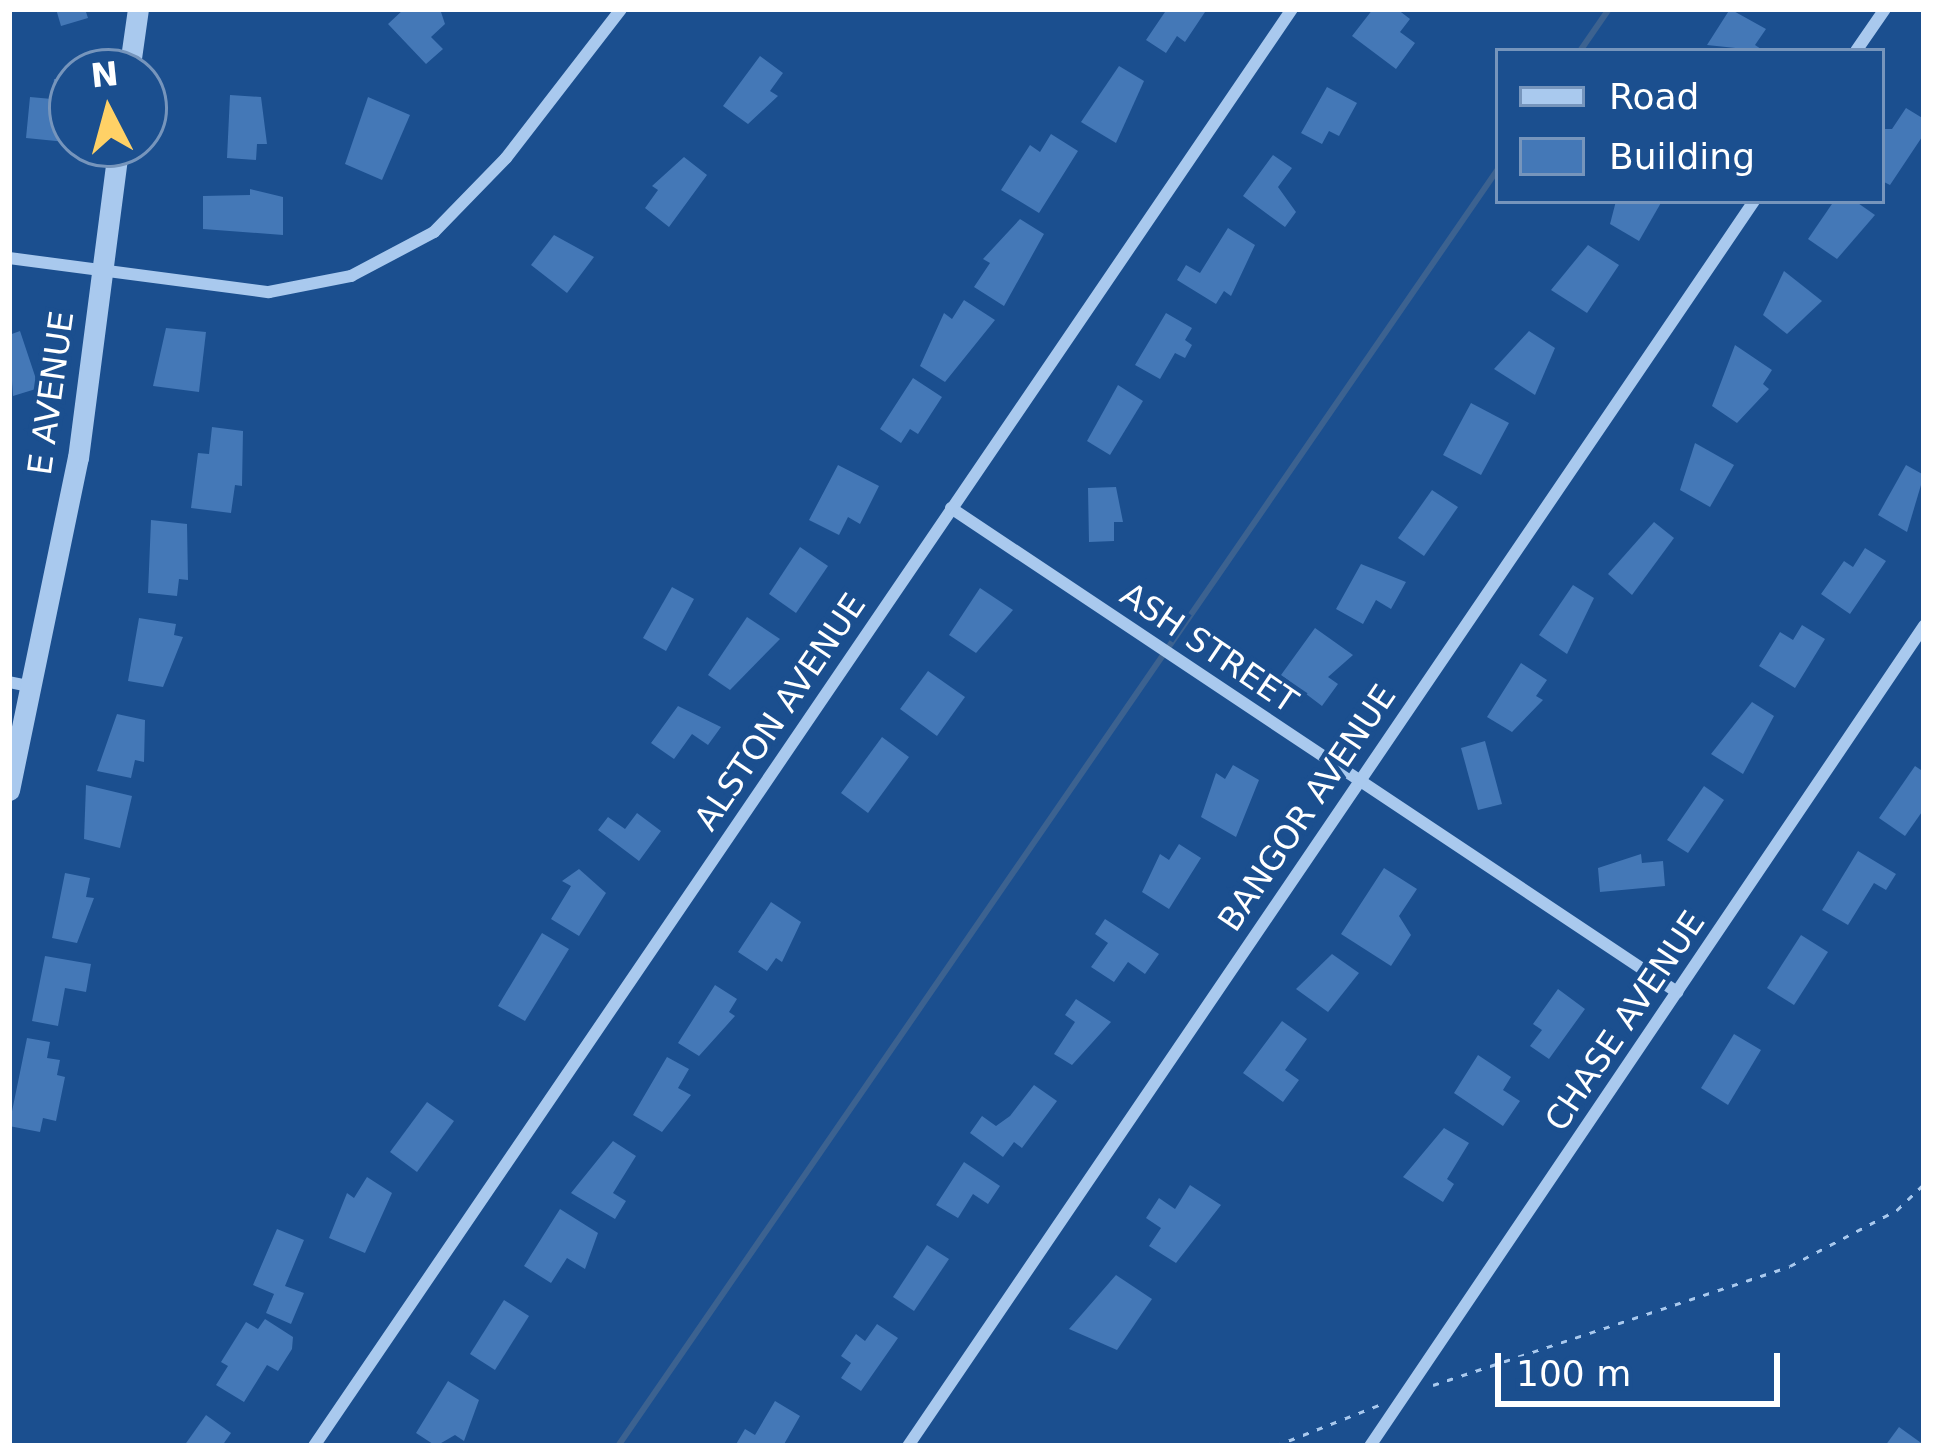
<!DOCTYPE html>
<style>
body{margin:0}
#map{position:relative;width:1933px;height:1455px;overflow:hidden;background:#1b4f8f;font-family:"DejaVu Sans",sans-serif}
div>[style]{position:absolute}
.stream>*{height:6px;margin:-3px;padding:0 3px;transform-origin:3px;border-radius:3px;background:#3c6290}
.building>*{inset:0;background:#4478b7}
.path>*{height:3px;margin-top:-1.5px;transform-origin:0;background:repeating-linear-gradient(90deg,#a9c9ee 0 6px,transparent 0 15px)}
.minor>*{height:12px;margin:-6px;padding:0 6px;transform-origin:6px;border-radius:6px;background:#a9c9ee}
.tertiary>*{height:21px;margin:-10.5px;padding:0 10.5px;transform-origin:10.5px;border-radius:10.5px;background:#a9c9ee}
span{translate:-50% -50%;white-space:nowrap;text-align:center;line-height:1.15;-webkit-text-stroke:9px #1b4f8f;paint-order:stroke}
.street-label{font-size:33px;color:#fff}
.frame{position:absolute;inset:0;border:12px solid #fff;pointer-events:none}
.legend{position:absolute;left:1495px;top:48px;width:390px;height:156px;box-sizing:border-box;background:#1b4f8f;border:3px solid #7695bc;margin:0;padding:15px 21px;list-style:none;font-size:36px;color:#fff}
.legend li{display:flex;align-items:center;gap:24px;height:60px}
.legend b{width:60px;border:3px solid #7695bc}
.north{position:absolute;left:48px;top:48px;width:120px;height:120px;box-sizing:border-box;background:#1b4f8f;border:3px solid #7695bc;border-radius:50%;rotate:354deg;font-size:33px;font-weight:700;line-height:48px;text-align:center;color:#fff}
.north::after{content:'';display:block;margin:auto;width:42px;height:54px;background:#ffd166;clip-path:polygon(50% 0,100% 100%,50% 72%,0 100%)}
.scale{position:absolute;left:1495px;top:1353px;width:285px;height:54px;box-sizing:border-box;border:6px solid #fff;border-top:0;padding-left:15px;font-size:36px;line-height:42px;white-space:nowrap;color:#fff;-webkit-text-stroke:9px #1b4f8f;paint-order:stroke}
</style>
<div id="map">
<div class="stream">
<i style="left:1580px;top:51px;width:51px;rotate:-55.4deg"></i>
<i style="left:618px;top:1446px;width:1551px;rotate:-55.43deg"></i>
</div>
<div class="building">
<i style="clip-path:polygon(56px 9px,85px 9px,88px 18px,61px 26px)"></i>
<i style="clip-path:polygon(404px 9px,440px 9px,445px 24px,431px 37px,443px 49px,426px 64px,388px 24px)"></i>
<i style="clip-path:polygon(1167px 9px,1207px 9px,1185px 42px,1177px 36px,1166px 53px,1146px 40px)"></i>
<i style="clip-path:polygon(1373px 9px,1397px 9px,1410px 19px,1400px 32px,1415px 43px,1396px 69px,1352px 36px)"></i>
<i style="clip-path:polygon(1730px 9px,1766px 29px,1755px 45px,1764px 51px,1707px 45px)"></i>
<i style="clip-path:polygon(760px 56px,783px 73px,770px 91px,778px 96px,748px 124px,723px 106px)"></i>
<i style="clip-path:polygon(1119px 66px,1144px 81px,1116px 143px,1081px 122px)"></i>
<i style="clip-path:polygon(54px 79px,72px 80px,66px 142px,26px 138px,30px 97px,52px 99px)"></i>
<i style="clip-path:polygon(1327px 87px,1357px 103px,1339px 136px,1329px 131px,1322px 144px,1301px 133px)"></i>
<i style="clip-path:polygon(230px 95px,261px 97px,267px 144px,257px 144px,256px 160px,227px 158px)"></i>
<i style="clip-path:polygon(368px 97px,410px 115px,382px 180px,345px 164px)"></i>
<i style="clip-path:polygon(1906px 108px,1924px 119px,1924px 134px,1890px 185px,1882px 181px,1882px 129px,1892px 129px)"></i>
<i style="clip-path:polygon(1051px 134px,1078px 151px,1039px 213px,1001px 190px,1030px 145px,1040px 152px)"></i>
<i style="clip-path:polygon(1273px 155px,1292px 168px,1278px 187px,1296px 212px,1285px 227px,1243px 196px)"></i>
<i style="clip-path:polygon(684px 157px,707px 175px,669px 227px,645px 208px,658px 190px,652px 186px)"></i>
<i style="clip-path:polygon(250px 189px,283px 197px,283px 235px,203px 229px,203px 196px,250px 195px)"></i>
<i style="clip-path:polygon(1616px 201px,1662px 201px,1639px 241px,1610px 224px)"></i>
<i style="clip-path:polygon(1834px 201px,1855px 201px,1875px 215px,1837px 259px,1808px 239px)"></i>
<i style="clip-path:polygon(1020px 219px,1044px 234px,1004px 306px,974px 287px,990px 263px,983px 259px)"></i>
<i style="clip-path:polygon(1228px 228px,1255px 245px,1231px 296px,1224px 291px,1216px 304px,1177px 280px,1186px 265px,1200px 273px)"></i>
<i style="clip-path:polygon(554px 235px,594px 257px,567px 293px,531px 265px)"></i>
<i style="clip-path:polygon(1588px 245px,1619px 265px,1587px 313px,1551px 290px)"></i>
<i style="clip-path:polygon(1784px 271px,1822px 301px,1787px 334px,1763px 315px)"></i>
<i style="clip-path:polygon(964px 300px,995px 320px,945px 382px,920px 366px,944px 313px,952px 319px)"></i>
<i style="clip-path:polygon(1166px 313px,1192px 328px,1185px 340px,1192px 345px,1185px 358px,1175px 353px,1160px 379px,1135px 365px)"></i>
<i style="clip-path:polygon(166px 328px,206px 332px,199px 392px,153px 386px)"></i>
<i style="clip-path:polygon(20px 331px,39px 388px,13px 396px,9px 335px)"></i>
<i style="clip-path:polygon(1529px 331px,1555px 348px,1535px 395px,1494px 369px)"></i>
<i style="clip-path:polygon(1735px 345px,1772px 370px,1763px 384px,1769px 389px,1737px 423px,1712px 406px)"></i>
<i style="clip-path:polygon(913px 378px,942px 397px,918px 434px,910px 429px,901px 443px,880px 429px)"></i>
<i style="clip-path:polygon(1118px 385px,1143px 401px,1110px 455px,1087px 441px)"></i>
<i style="clip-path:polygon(1471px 403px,1509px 423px,1481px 475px,1443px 455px)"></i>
<i style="clip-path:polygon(212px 427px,243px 431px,242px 486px,235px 485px,231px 513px,191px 508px,198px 453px,209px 454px)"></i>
<i style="clip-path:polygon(1695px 443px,1734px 465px,1710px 507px,1680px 490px)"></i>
<i style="clip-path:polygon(838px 465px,879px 486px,860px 524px,848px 517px,839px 535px,809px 520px)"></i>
<i style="clip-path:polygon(1906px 465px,1924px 475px,1907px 532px,1878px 515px)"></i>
<i style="clip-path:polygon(1116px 487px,1123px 522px,1114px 522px,1114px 541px,1089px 542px,1088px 488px)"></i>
<i style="clip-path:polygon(1432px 490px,1458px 507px,1424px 556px,1398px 538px)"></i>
<i style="clip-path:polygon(151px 520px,187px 524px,188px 580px,179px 579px,177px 596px,148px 593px)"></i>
<i style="clip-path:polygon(1654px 522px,1674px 538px,1632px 595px,1608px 574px)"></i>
<i style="clip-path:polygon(800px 547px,828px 566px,796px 613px,769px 594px)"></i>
<i style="clip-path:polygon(1865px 548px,1886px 561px,1850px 614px,1821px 594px,1844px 561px,1853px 567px)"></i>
<i style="clip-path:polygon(1361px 564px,1406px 582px,1391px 609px,1376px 600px,1363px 624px,1336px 609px)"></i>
<i style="clip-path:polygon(1573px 585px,1594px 598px,1567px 654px,1539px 635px)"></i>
<i style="clip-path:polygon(672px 587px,694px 599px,666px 651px,643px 638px)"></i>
<i style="clip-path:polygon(980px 588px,1013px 610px,976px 653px,949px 635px)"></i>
<i style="clip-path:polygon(747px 617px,780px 639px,730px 690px,708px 675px)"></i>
<i style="clip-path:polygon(139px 618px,176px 624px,174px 635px,183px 637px,163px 687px,128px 681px)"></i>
<i style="clip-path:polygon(1802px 625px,1825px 639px,1795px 688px,1759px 666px,1780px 632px,1793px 640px)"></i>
<i style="clip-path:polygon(1315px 628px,1353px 655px,1328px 677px,1338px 684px,1322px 706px,1281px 675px)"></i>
<i style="clip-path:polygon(1521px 663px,1547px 680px,1536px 696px,1543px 700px,1512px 732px,1487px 717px)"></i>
<i style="clip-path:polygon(928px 671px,965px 697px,937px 736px,900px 709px)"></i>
<i style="clip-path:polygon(1752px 702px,1774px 716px,1743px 774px,1711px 754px)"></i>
<i style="clip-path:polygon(678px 706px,721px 727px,708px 745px,692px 734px,674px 759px,651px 743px)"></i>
<i style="clip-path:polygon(117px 714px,145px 720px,144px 762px,135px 760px,131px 778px,97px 771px)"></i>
<i style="clip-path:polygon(882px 737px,909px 757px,868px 813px,841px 793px)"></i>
<i style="clip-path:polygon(1485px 741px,1502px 804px,1478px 810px,1461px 748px)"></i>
<i style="clip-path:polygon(1233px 765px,1259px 780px,1236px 837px,1201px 817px,1216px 773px,1225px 779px)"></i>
<i style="clip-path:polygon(1915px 766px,1924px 772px,1924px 809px,1905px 836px,1879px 818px)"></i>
<i style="clip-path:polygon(86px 785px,132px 796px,120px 848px,84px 839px)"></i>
<i style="clip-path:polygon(1704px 786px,1724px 800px,1688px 853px,1667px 840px)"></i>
<i style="clip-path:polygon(637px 813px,661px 831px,639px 861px,598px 830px,608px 817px,625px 829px)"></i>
<i style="clip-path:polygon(1179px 844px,1201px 858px,1169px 909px,1142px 892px,1160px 854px,1169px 860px)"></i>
<i style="clip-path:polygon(1858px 851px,1896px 874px,1886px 890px,1874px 883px,1848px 925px,1822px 910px)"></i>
<i style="clip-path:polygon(1641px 854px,1642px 863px,1663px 861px,1665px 886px,1600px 892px,1598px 868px)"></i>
<i style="clip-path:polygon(1384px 868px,1417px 889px,1399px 916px,1411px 935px,1391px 966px,1341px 934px)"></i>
<i style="clip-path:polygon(579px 869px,606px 893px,579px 936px,551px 919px,571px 886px,562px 881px)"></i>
<i style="clip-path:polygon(65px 873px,90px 878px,86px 897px,94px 898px,77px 943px,52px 938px)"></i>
<i style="clip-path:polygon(771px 902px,801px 922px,782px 962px,776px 958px,767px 971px,738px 952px)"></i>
<i style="clip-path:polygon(1105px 919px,1159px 954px,1145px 974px,1128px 962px,1114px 982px,1091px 967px,1108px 943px,1095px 934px)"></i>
<i style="clip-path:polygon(542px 933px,569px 949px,525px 1021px,498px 1006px)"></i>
<i style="clip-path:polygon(1801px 935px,1828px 952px,1794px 1005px,1767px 988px)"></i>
<i style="clip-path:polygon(1332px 954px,1359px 973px,1328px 1012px,1296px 989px)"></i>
<i style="clip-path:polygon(45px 956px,91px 964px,86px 992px,65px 988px,58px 1026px,32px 1021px)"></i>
<i style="clip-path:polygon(715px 985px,737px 999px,729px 1012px,735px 1016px,699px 1056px,678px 1043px)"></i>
<i style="clip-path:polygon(1558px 989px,1585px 1009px,1549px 1059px,1530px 1046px,1542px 1030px,1533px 1024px)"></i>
<i style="clip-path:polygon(1076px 999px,1111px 1022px,1072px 1065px,1054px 1054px,1075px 1022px,1065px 1015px)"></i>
<i style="clip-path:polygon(1282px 1021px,1307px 1039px,1285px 1070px,1299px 1080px,1283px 1102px,1243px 1073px)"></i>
<i style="clip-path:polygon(1734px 1034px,1761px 1050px,1728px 1105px,1701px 1088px)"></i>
<i style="clip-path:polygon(27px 1038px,50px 1042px,47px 1058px,60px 1060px,57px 1075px,65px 1077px,56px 1121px,43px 1118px,40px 1132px,9px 1126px)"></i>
<i style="clip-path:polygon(1478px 1055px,1511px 1077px,1503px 1090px,1520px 1101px,1503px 1126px,1454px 1093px)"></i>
<i style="clip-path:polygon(667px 1057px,689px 1069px,678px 1088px,691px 1095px,662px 1132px,633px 1115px)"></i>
<i style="clip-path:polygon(1034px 1085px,1057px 1101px,1022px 1148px,1014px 1142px,1003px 1157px,970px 1133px,982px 1116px,996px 1126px,1010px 1116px)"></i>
<i style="clip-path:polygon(427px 1102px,454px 1121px,417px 1172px,390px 1152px)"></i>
<i style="clip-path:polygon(1444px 1128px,1469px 1143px,1447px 1179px,1454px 1184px,1443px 1202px,1403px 1177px)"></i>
<i style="clip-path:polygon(613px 1141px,636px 1156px,613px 1193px,626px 1201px,615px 1219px,571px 1193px)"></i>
<i style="clip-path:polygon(964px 1162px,1000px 1186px,988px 1204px,973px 1194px,958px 1218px,936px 1205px)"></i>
<i style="clip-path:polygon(367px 1177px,392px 1193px,365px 1253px,329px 1238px,347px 1193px,354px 1198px)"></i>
<i style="clip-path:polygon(1190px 1185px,1221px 1205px,1176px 1263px,1149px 1246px,1161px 1228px,1146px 1218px,1159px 1198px,1175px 1209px)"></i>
<i style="clip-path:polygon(560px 1209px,598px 1233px,585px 1269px,567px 1258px,551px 1283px,524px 1266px)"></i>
<i style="clip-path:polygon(277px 1229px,304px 1240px,285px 1286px,304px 1293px,291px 1324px,266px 1313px,274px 1294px,253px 1285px)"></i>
<i style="clip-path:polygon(927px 1245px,949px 1259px,914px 1311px,893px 1297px)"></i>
<i style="clip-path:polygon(1116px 1275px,1152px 1299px,1117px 1350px,1069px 1329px)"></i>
<i style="clip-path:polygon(504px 1300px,529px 1316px,495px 1370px,470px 1354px)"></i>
<i style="clip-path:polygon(265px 1319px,293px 1337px,292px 1349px,278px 1371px,267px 1365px,244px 1402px,216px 1385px,228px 1366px,221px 1362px,246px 1322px,258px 1329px)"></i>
<i style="clip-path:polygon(877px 1324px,898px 1338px,861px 1391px,841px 1378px,851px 1363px,841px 1356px,856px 1334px,865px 1341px)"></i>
<i style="clip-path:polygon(448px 1381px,479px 1400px,464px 1441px,455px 1435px,436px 1446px,416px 1433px)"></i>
<i style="clip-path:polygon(775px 1401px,800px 1416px,783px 1446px,735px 1446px,745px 1429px,755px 1435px)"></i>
<i style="clip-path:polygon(206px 1415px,231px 1433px,222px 1446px,184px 1446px)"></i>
<i style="clip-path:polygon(1899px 1427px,1924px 1445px,1924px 1446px,1885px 1446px)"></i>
</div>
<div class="path">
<i style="left:1433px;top:1385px;width:376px;rotate:-18.4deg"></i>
<i style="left:1790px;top:1266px;width:121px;rotate:-27.6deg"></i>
<i style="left:1897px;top:1210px;width:37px;rotate:-44deg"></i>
<i style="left:1275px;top:1446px;width:112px;rotate:-21.5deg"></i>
</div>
<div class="minor">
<i style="left:1856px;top:51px;width:51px;rotate:-55.4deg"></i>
<i style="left:9px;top:258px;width:262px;rotate:7.5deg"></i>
<i style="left:269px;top:292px;width:84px;rotate:-11deg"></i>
<i style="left:351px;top:276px;width:94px;rotate:-27.9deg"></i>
<i style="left:434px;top:232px;width:103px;rotate:-45.8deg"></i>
<i style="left:506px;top:158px;width:188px;rotate:-52.3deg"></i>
<i style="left:951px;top:508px;width:873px;rotate:33.69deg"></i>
<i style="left:9px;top:682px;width:24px;rotate:12deg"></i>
<i style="left:314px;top:1446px;width:1738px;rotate:-55.76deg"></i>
<i style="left:908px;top:1446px;width:1505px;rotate:-55.8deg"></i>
<i style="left:1370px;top:1446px;width:990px;rotate:-55.96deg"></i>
</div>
<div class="tertiary">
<i style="left:129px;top:72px;width:64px;rotate:-81.9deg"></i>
<i style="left:9px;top:790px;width:339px;rotate:-78.3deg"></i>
<i style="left:78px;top:458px;width:317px;rotate:-82.6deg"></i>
</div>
<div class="street-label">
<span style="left:51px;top:393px;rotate:-82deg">E AVENUE</span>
<span style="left:1209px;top:648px;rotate:34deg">ASH STREET</span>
<span style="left:780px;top:712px;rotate:-56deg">ALSTON AVENUE</span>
<span style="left:1307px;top:808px;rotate:-56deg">BANGOR AVENUE</span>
<span style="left:1625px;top:1021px;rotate:-56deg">CHASE AVENUE</span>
</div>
<div class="frame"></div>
<ul class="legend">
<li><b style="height:15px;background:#a9c9ee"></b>Road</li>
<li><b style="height:33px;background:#4478b7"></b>Building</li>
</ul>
<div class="north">N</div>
<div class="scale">100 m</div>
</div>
